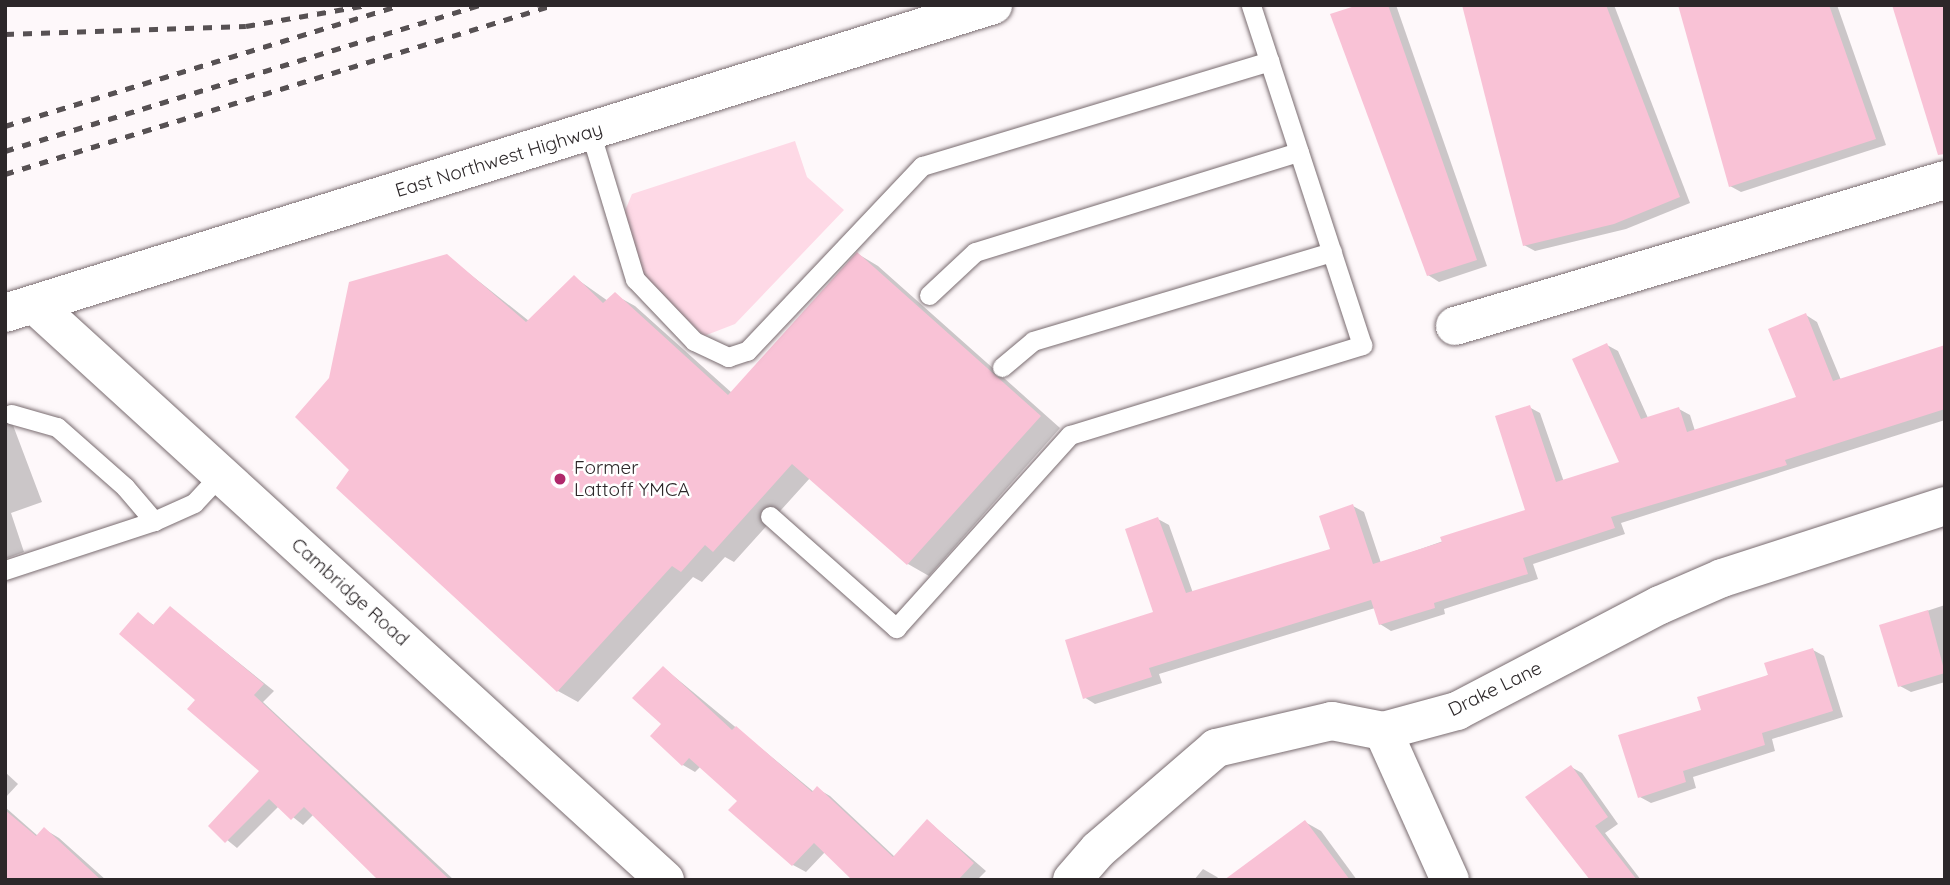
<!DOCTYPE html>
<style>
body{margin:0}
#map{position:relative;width:1950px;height:885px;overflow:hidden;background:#fef8fa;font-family:Quicksand,sans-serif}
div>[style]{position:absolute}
.green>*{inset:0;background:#fed9e6}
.shadow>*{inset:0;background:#0003}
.building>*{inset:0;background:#f9c2d6}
.roads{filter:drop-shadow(0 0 2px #796c70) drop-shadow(0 0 2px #796c70)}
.lane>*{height:19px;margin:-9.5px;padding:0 9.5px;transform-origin:9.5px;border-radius:9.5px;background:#fff}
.street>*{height:38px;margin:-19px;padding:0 19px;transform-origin:19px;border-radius:19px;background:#fff}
.primary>*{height:38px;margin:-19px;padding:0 19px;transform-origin:19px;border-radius:19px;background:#fff}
.rail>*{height:5px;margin-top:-2.5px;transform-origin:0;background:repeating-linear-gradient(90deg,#575153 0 9px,transparent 0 18px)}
.dots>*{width:19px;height:19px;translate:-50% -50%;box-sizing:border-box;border:4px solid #fff;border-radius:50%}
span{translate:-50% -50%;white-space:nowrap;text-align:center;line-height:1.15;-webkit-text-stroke:5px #fff;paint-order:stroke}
.street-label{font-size:19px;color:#2c2729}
.poi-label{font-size:19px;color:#2c2729}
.left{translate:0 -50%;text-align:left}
.frame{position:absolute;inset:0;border:7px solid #2c2729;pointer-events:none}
</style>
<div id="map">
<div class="green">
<i style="clip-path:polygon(795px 141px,807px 177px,844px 210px,735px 324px,704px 336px,640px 274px,622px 218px,632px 194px)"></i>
</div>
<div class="shadow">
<i style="clip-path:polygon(1364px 5px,1396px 5px,1487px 266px,1439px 282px,1428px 275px)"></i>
<i style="clip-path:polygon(1464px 5px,1614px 5px,1690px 203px,1626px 229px,1535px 251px,1524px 245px)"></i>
<i style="clip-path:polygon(1680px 5px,1837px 5px,1886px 145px,1741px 192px,1730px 186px)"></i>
<i style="clip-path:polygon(858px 254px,878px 266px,1060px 428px,929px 576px,908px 564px,810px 478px,734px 562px,725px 557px,702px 582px,693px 577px,578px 702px,558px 691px,351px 470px,447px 256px,529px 321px,574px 277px,608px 301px,615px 295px,635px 306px,732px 393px)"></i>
<i style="clip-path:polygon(1806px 315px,1817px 322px,1841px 380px,1945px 348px,1945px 420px,1621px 523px,1625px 534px,1533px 564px,1538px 579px,1444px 609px,1445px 614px,1391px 631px,1380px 624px,1375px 608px,1159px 674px,1162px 683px,1095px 704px,1084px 697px,1155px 613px,1158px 519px,1169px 525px,1193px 593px,1333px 550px,1353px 506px,1364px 512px,1381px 563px,1528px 511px,1529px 407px,1540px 413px,1564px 482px,1621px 463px,1607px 345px,1618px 351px,1648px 418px,1679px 409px,1690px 415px,1695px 431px,1798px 398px)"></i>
<i style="clip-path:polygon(5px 404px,42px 502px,11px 513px,24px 552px,5px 559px)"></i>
<i style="clip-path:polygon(1945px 605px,1945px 682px,1911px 692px,1900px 686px,1881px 626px)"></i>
<i style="clip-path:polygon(171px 608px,274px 691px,263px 702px,454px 880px,381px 880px,314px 814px,303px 825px,279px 806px,237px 848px,210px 826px,261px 771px,197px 700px,138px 614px,155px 626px)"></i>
<i style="clip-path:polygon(1813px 650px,1824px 656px,1843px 717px,1772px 739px,1775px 751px,1693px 777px,1696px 788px,1651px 803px,1640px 797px,1703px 711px)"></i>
<i style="clip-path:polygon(664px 668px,814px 792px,818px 789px,830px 796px,895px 857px,928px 821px,986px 871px,977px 880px,855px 880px,825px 852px,806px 872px,793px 865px,740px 800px,701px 766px,695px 772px,683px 765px,664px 724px)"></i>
<i style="clip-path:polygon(1571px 767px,1582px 773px,1618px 824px,1605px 833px,1641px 880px,1592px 880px)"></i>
<i style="clip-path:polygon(5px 772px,18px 784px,5px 798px)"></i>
<i style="clip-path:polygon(5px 807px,38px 836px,44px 829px,59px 838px,106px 880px,5px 880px)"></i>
<i style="clip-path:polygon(1305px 822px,1321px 831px,1357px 880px,1277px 880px)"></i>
<i style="clip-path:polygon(1203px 869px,1217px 877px,1220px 880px,1194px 880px)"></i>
</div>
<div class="building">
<i style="clip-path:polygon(1358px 5px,1388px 5px,1477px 260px,1427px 276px,1330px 14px)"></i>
<i style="clip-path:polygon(1462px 5px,1606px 5px,1680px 197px,1614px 224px,1523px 246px)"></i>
<i style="clip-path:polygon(1678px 5px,1829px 5px,1876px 139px,1729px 187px)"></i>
<i style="clip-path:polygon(1892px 5px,1945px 5px,1945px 154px,1938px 155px)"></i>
<i style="clip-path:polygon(857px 252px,1041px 416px,907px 565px,792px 464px,713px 552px,705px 545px,681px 572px,672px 566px,557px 692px,336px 488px,349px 470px,295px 417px,329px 378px,349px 282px,447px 254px,526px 322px,574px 275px,603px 303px,615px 292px,728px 395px)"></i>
<i style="clip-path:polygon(1806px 313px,1833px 381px,1945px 345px,1945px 409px,1785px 460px,1787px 465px,1611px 517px,1615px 528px,1523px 558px,1528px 574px,1434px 603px,1435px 608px,1379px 625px,1371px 600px,1149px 668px,1152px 677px,1083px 699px,1065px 640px,1153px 612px,1125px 529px,1158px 517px,1186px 593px,1330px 549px,1319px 516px,1353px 504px,1373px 564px,1442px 542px,1440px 537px,1525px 510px,1495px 416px,1530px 405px,1556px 482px,1619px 462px,1572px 359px,1607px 343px,1641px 419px,1679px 407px,1687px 432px,1796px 397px,1768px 329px)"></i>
<i style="clip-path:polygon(170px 606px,264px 684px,254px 695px,450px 880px,378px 880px,304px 807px,291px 820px,269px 799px,225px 843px,208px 826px,259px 771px,187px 709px,195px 700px,119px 634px,138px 612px,153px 625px)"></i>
<i style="clip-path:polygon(1928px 610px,1945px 673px,1898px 687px,1879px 625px)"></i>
<i style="clip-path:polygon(1813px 648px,1833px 711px,1762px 733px,1765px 745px,1683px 771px,1686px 782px,1638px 798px,1618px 735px,1701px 710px,1697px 697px,1768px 675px,1764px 663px)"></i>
<i style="clip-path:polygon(663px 666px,732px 730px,736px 726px,812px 792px,817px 786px,893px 857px,927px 819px,974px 863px,958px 880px,852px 880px,814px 843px,792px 866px,728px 810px,737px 801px,689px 758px,682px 766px,650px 736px,661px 724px,632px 698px)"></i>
<i style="clip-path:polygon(1571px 765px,1608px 817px,1595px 826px,1637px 880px,1590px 880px,1525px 797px)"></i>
<i style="clip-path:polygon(5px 810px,36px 836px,44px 827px,101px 880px,5px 880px)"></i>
<i style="clip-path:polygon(1305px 820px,1350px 880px,1224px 880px)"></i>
</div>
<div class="roads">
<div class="lane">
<i style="left:590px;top:131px;width:155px;rotate:73.1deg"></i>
<i style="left:635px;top:279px;width:86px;rotate:46.4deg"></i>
<i style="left:694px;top:341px;width:38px;rotate:25deg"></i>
<i style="left:728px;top:357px;width:20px;rotate:-18deg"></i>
<i style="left:747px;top:351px;width:255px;rotate:-46.6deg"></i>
<i style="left:922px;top:166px;width:363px;rotate:-16.8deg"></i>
<i style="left:929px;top:295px;width:63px;rotate:-43.1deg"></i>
<i style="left:975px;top:252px;width:339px;rotate:-17.2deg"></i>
<i style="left:1002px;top:367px;width:40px;rotate:-40deg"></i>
<i style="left:1033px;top:341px;width:312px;rotate:-16.6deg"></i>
<i style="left:11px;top:414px;width:48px;rotate:15.8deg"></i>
<i style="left:57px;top:427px;width:91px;rotate:41.4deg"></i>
<i style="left:125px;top:487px;width:45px;rotate:49.5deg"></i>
<i style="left:770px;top:516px;width:169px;rotate:41.6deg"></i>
<i style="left:896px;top:628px;width:260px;rotate:-48deg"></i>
<i style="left:1070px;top:435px;width:306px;rotate:-17.1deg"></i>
<i style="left:1362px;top:345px;width:358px;rotate:-108.1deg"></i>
<i style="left:5px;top:570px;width:157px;rotate:-18.2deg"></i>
<i style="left:154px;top:521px;width:44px;rotate:-24.2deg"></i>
<i style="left:194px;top:503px;width:40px;rotate:-47deg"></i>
</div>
<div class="street">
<i style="left:35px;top:305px;width:853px;rotate:42.39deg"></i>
<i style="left:1455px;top:326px;width:511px;rotate:-16.59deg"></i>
<i style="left:1383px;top:731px;width:163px;rotate:65.8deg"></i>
<i style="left:1072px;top:880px;width:40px;rotate:-49deg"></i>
<i style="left:1098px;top:850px;width:156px;rotate:-40.8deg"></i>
<i style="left:1216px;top:748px;width:119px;rotate:-13.1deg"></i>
<i style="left:1332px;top:721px;width:52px;rotate:11.1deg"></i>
<i style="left:1383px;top:731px;width:77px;rotate:-15.1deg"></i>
<i style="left:1457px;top:711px;width:229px;rotate:-27.6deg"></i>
<i style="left:1660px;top:605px;width:68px;rotate:-23.5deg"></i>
<i style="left:1722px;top:578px;width:234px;rotate:-17.9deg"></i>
</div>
<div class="primary">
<i style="left:5px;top:313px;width:1035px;rotate:-17.31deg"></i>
</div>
</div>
<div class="rail">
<i style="left:5px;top:34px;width:241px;rotate:-1.9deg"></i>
<i style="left:246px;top:26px;width:123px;rotate:-9.8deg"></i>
<i style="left:5px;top:126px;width:414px;rotate:-17deg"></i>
<i style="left:5px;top:151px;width:497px;rotate:-17.1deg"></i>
<i style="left:5px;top:174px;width:573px;rotate:-17.14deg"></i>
</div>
<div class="dots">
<i style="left:560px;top:479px;background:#b0286b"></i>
</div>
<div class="street-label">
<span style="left:499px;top:160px;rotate:-17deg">East Northwest Highway</span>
<span style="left:350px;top:592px;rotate:42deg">Cambridge Road</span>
<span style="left:1495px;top:689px;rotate:-26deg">Drake Lane</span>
</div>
<div class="poi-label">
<span class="left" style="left:574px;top:479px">Former<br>Lattoff YMCA</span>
</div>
<div class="frame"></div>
</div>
